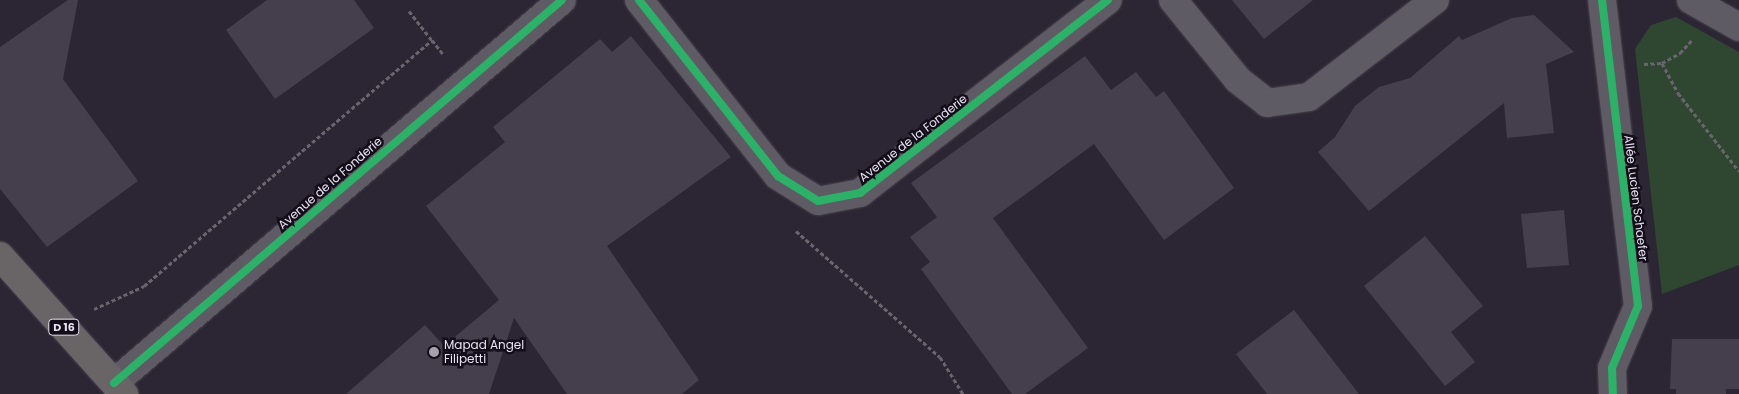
<!DOCTYPE html>
<meta charset="utf-8">
<style>
body{margin:0}
#map{position:relative;width:1739px;height:394px;overflow:hidden;background:#2c2634;font-family:Poppins,sans-serif}
div>[style]{position:absolute}
.green>*{inset:0;background:#2f4631}
.building>*{inset:0;background:#453f4d}
.path>*{height:3px;margin-top:-1.5px;transform-origin:0;background:repeating-linear-gradient(90deg,#69656f 0 4px,transparent 0 6.5px)}
.roads{filter:drop-shadow(0 0 1px #47424e) drop-shadow(0 0 1px #47424e)}
.minor>*{height:28px;margin:-14px;padding:0 14px;transform-origin:14px;border-radius:14px;background:#5f5b65}
.major>*{height:28px;margin:-14px;padding:0 14px;transform-origin:14px;border-radius:14px;background:#696466}
.cycleway>*{height:8px;margin:-4px;padding:0 4px;transform-origin:4px;border-radius:4px;background:#2db169}
.dots>*{width:14px;height:14px;translate:-50% -50%;box-sizing:border-box;border:2px solid #120d18;border-radius:50%}
span{translate:-50% -50%;white-space:nowrap;text-align:center;line-height:1.15;-webkit-text-stroke:5px #120d18;paint-order:stroke}
.shield-label span{padding:1px 4px;background:#120d18;border:1px solid;border-radius:4px;-webkit-text-stroke-width:0}
.shield-label{font-size:11px;color:#e8e2f3;font-weight:700}
.street-label{font-size:12px;color:#e8e2f3}
.poi-label{font-size:12px;color:#e8e2f3}
.left{translate:0 -50%;text-align:left}
</style>
<div id="map">
<div class="green">
<i style="clip-path:polygon(1676px 17px,1739px 52px,1739px 265px,1662px 294px,1635px 49px,1651px 25px)"></i>
</div>
<div class="building">
<i style="clip-path:polygon(68px 0,78px 0,63px 79px,138px 181px,47px 247px,0 189px,0 47px)"></i>
<i style="clip-path:polygon(267px 0,354px 0,374px 28px,275px 99px,226px 30px)"></i>
<i style="clip-path:polygon(1232px 0,1313px 0,1264px 39px)"></i>
<i style="clip-path:polygon(1534px 15px,1574px 52px,1546px 64px,1554px 133px,1507px 138px,1504px 103px,1369px 211px,1318px 152px,1335px 137px,1355px 106px,1379px 87px,1410px 78px,1459px 36px,1462px 40px,1512px 18px)"></i>
<i style="clip-path:polygon(631px 36px,731px 157px,607px 246px,699px 380px,682px 394px,567px 394px,514px 318px,489px 394px,346px 394px,425px 325px,444px 346px,499px 300px,426px 206px,505px 142px,493px 127px,600px 39px,612px 52px)"></i>
<i style="clip-path:polygon(1085px 56px,1111px 90px,1136px 72px,1156px 97px,1164px 91px,1234px 188px,1164px 240px,1094px 144px,993px 218px,1088px 348px,1025px 394px,1012px 394px,921px 269px,930px 262px,910px 237px,937px 217px,911px 183px)"></i>
<i style="clip-path:polygon(1564px 210px,1569px 265px,1527px 268px,1521px 214px)"></i>
<i style="clip-path:polygon(1425px 236px,1483px 306px,1451px 332px,1475px 362px,1445px 386px,1364px 286px)"></i>
<i style="clip-path:polygon(1294px 310px,1359px 394px,1267px 394px,1236px 354px)"></i>
<i style="clip-path:polygon(1672px 339px,1739px 339px,1739px 389px,1726px 389px,1726px 394px,1676px 394px,1676px 389px,1670px 389px)"></i>
</div>
<div class="path">
<i style="left:409px;top:11px;width:37px;rotate:52deg"></i>
<i style="left:1662px;top:63px;width:34px;rotate:62deg"></i>
<i style="left:1678px;top:93px;width:99px;rotate:52deg"></i>
<i style="left:1644px;top:64px;width:18px;rotate:-3deg"></i>
<i style="left:1662px;top:63px;width:21px;rotate:-29deg"></i>
<i style="left:1680px;top:53px;width:18px;rotate:-47deg"></i>
<i style="left:796px;top:231px;width:191px;rotate:41.2deg"></i>
<i style="left:940px;top:357px;width:44px;rotate:58.1deg"></i>
<i style="left:94px;top:309px;width:55px;rotate:-24.7deg"></i>
<i style="left:144px;top:286px;width:379px;rotate:-40.5deg"></i>
<i style="left:432px;top:40px;width:18px;rotate:52deg"></i>
</div>
<div class="roads">
<div class="minor">
<i style="left:639px;top:0;width:224px;rotate:51.7deg"></i>
<i style="left:778px;top:176px;width:47px;rotate:32deg"></i>
<i style="left:818px;top:201px;width:43px;rotate:-10.8deg"></i>
<i style="left:860px;top:193px;width:314px;rotate:-37.9deg"></i>
<i style="left:1173px;top:0;width:103px;rotate:50.9deg"></i>
<i style="left:1238px;top:80px;width:37px;rotate:38deg"></i>
<i style="left:1267px;top:103px;width:42px;rotate:-8.1deg"></i>
<i style="left:1309px;top:97px;width:159px;rotate:-37.6deg"></i>
<i style="left:1602px;top:0;width:308px;rotate:83.3deg"></i>
<i style="left:1638px;top:306px;width:67px;rotate:112.8deg"></i>
<i style="left:1612px;top:368px;width:26px;rotate:88deg"></i>
<i style="left:1691px;top:0;width:55px;rotate:29.4deg"></i>
<i style="left:114px;top:383px;width:589px;rotate:-40.53deg"></i>
</div>
<div class="major">
<i style="left:0;top:256px;width:186px;rotate:48.1deg"></i>
</div>
</div>
<div class="cycleway">
<i style="left:639px;top:0;width:224px;rotate:51.7deg"></i>
<i style="left:778px;top:176px;width:47px;rotate:32deg"></i>
<i style="left:818px;top:201px;width:43px;rotate:-10.8deg"></i>
<i style="left:860px;top:193px;width:314px;rotate:-37.9deg"></i>
<i style="left:1602px;top:0;width:308px;rotate:83.3deg"></i>
<i style="left:1638px;top:306px;width:67px;rotate:112.8deg"></i>
<i style="left:1612px;top:368px;width:26px;rotate:88deg"></i>
<i style="left:114px;top:383px;width:589px;rotate:-40.53deg"></i>
</div>
<div class="dots">
<i style="left:434px;top:352px;background:#a6a0b0"></i>
</div>
<div class="shield-label">
<span style="left:64px;top:327px">D 16</span>
</div>
<div class="street-label">
<span style="left:913px;top:138px;rotate:-38deg">Avenue de la Fonderie</span>
<span style="left:330px;top:183px;rotate:-41deg">Avenue de la Fonderie</span>
<span style="left:1636px;top:198px;rotate:83deg">Allée Lucien Schaefer</span>
</div>
<div class="poi-label">
<span class="left" style="left:444px;top:352px">Mapad Angel<br>Filipetti</span>
</div>
</div>
